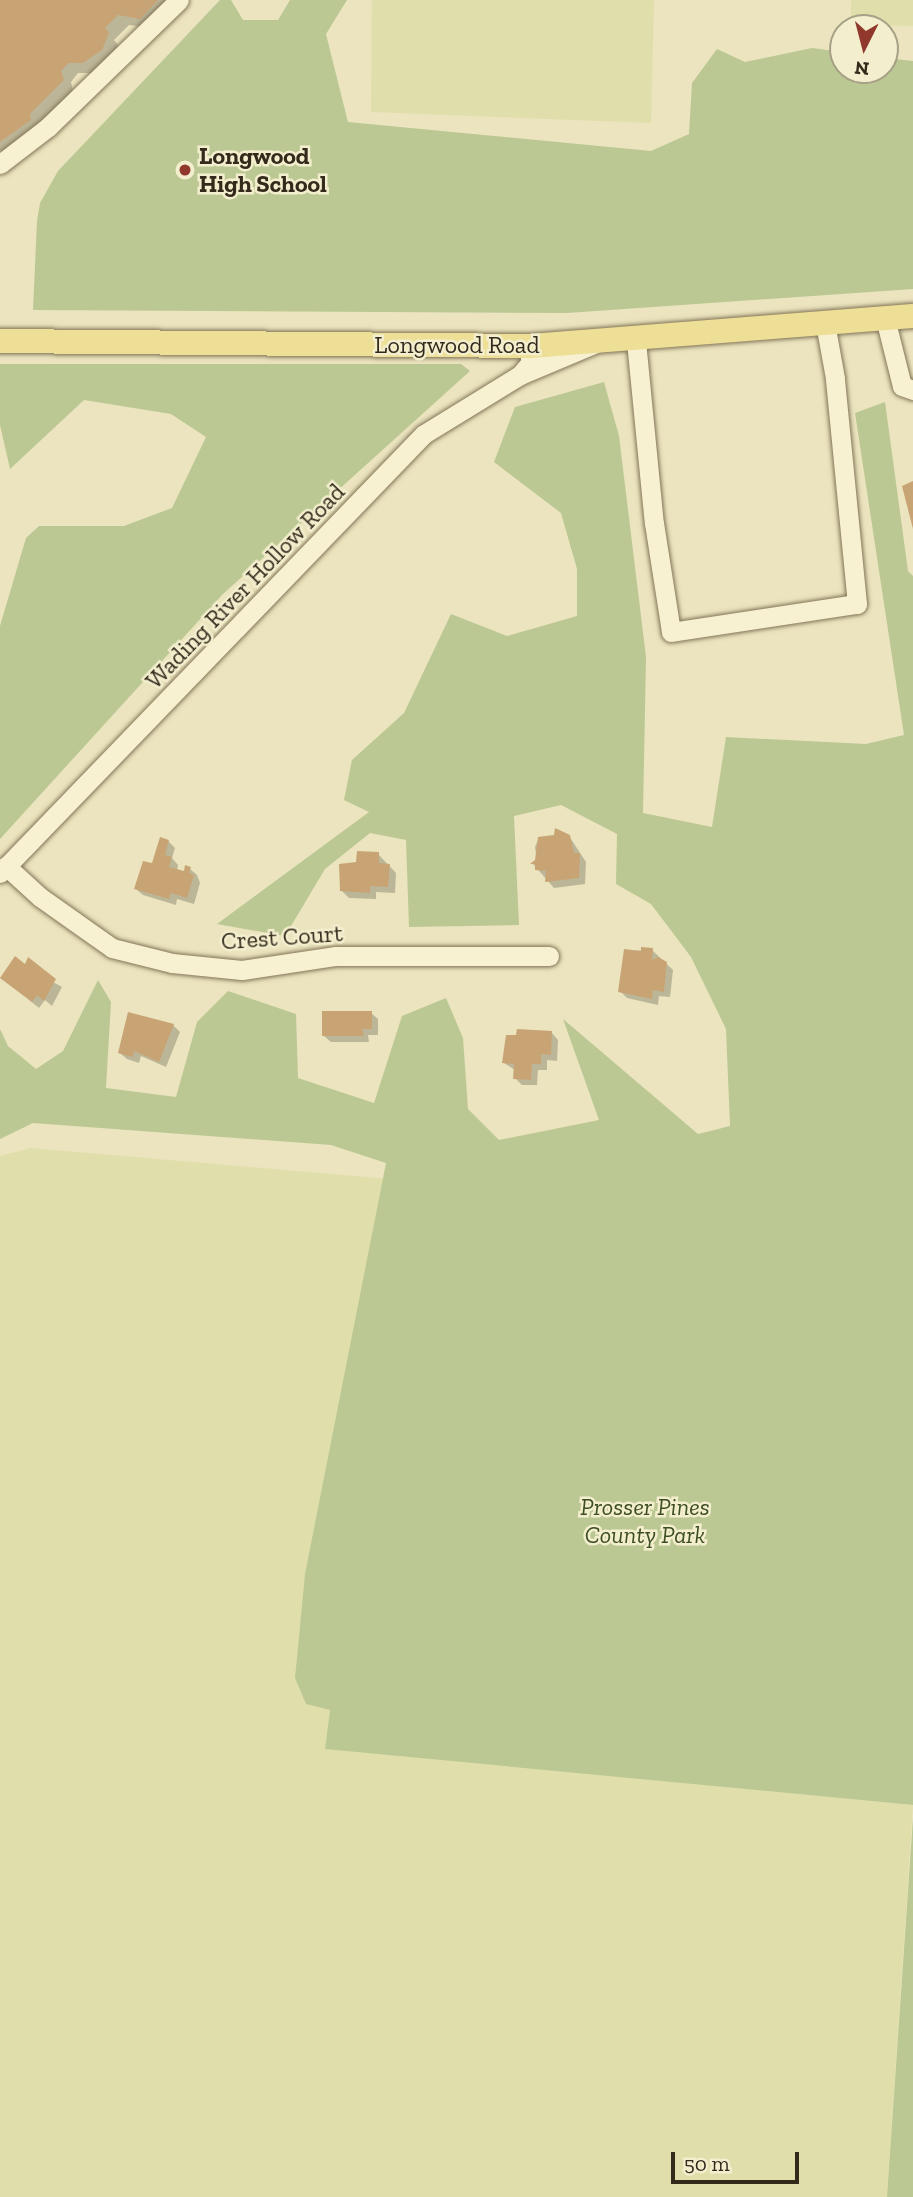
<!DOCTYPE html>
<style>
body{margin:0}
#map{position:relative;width:913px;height:2197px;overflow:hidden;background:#ebe4be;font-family:"Zilla Slab",serif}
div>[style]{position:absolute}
.farmland>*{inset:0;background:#e0dfac}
.green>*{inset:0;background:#bbc893}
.shadow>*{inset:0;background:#0003}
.building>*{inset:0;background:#c8a475}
.roads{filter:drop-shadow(0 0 2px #837558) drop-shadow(0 0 2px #837558)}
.minor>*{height:19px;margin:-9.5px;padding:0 9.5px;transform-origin:9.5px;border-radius:9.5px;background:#f7f1d1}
.major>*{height:24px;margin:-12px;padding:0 12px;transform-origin:12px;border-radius:12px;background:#eedf96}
.dots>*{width:19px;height:19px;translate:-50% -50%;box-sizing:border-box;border:4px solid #f3eecd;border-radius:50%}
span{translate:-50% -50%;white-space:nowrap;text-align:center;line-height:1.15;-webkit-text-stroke:5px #f3eecd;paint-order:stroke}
.poi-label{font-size:24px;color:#332a1c;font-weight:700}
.left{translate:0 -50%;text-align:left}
.street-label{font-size:24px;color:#332a1c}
.park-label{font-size:24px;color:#3d4e23;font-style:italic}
.north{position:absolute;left:829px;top:14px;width:70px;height:70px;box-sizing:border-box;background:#f3eecd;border:2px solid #a6a086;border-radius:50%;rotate:186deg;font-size:19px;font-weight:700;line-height:28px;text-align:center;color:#332a1c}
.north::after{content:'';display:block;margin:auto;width:24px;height:32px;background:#8f382b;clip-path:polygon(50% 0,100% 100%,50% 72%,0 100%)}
.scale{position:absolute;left:671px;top:2152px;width:128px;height:32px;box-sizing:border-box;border:4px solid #332a1c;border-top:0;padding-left:9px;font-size:21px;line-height:24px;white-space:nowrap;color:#332a1c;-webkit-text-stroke:5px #f3eecd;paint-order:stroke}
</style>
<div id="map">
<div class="farmland">
<i style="clip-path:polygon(372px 0,654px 0,651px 123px,371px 112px)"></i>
<i style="clip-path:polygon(851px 0,913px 0,913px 26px,851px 25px)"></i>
<i style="clip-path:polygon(31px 1148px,400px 1180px,325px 1748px,913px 1805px,887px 2197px,0 2197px,0 1156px)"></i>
</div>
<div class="green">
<i style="clip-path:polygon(220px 0,231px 0,243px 20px,278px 20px,290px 0,347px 0,326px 34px,348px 122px,651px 151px,689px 134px,692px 83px,717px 49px,745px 62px,812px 48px,843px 52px,843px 70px,885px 70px,885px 58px,913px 61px,913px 289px,567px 313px,33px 310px,37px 221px,40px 203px,58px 171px)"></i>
<i style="clip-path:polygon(0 364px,461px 364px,470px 371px,223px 594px,0 839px,0 626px,26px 538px,39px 526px,124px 526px,172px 508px,206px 437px,171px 414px,84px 400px,10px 469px,0 425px)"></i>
<i style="clip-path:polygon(604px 382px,619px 436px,646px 657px,643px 813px,712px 827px,726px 737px,866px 744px,904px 735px,855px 413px,885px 402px,908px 571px,913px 576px,913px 1805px,325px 1749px,330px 1710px,306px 1704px,295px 1678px,305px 1574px,386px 1163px,331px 1145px,33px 1123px,0 1139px,0 1029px,8px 1046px,36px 1069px,63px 1051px,98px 980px,111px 1002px,106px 1088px,176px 1097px,197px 1022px,228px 991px,296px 1014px,298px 1078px,374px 1103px,402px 1016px,446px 998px,463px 1038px,468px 1109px,499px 1140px,599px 1120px,563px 1019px,698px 1134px,730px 1126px,726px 1029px,691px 957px,651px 904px,616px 884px,617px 834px,561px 805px,514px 816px,519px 925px,409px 927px,406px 840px,370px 833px,325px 869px,285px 936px,217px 924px,369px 812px,344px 800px,352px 760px,404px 713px,451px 614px,507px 636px,577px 616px,577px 569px,561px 513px,494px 462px,515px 407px)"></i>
<i style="clip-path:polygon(913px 1818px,913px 2197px,887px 2197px)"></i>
</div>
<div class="shadow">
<i style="clip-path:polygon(0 0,176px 0,151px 28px,129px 25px,114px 40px,118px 45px,112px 60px,93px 73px,78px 73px,71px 82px,73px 91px,6px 156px,0 150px)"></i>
<i style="clip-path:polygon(569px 836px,586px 862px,585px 884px,554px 888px,533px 864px,537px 861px,535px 847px,539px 838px)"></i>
<i style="clip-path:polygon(168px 841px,175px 848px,172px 858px,178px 865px,177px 871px,185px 873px,190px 869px,197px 875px,200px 883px,194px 904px,177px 899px,176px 905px,143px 895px,136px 889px)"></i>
<i style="clip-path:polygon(378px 854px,396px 873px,395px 893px,376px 892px,376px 899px,349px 898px,342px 891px,358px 863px)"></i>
<i style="clip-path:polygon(652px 950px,673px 970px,670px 997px,659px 996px,658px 1005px,627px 998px,620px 991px,626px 951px)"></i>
<i style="clip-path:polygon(26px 967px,62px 987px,52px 1006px,45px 1000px,39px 1008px,1px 977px)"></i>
<i style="clip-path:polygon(371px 1013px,378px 1019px,378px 1035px,368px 1035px,369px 1042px,331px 1042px,324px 1036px)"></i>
<i style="clip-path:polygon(173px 1025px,180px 1032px,166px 1067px,141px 1056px,139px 1063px,127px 1059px,120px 1053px)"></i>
<i style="clip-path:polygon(552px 1033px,558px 1040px,557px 1061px,547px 1060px,547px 1070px,538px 1070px,537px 1085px,522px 1085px,515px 1078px,515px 1070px,504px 1063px)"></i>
</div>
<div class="building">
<i style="clip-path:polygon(0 0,158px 0,140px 19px,118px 15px,105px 28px,109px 33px,102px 50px,83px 63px,68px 63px,61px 71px,64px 80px,30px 114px,31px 120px,0 142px)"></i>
<i style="clip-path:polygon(913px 481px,913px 529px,902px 486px)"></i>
<i style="clip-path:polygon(555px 828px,570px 835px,574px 853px,580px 853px,579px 878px,545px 882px,546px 871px,535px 870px,535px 864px,530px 864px,535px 860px,538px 837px,554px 835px)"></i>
<i style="clip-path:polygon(160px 837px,169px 840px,165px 855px,172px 857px,169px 867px,184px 871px,185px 865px,191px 867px,189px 873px,194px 875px,187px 898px,171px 893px,169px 899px,134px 889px,143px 861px,152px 863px)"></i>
<i style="clip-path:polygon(357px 851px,379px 852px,379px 863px,390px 864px,388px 887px,370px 886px,370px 893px,340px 891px,339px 864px,356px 862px)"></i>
<i style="clip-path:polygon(641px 947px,653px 948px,652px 960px,658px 957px,667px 962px,664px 992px,653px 990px,652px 999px,618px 992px,624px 949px,641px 951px)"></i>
<i style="clip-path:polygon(15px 956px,25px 964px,28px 957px,56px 979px,44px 1001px,37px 995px,32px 1002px,0 978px)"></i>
<i style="clip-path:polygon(322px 1011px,372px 1011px,372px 1029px,362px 1029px,364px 1036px,322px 1036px)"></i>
<i style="clip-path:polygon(128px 1012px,174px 1024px,159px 1062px,134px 1051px,133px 1057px,118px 1053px)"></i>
<i style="clip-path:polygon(517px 1029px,552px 1031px,551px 1055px,541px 1054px,541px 1064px,532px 1064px,531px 1080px,513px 1079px,514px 1064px,502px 1063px,506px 1035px,516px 1035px)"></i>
</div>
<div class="roads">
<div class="minor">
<i style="left:0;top:164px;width:61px;rotate:-37.6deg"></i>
<i style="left:48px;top:127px;width:182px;rotate:-44.1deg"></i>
<i style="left:885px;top:318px;width:70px;rotate:76deg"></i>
<i style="left:902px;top:386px;width:12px;rotate:20deg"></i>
<i style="left:636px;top:341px;width:183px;rotate:84.4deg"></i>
<i style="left:654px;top:523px;width:110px;rotate:81.1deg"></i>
<i style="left:671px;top:632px;width:188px;rotate:-8.6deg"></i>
<i style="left:857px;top:604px;width:227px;rotate:-95.6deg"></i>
<i style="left:835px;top:378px;width:56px;rotate:-100.3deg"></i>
<i style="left:520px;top:375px;width:82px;rotate:-22.8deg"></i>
<i style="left:6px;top:866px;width:46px;rotate:42.4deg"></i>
<i style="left:40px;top:897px;width:88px;rotate:35.3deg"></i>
<i style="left:112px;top:948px;width:62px;rotate:14deg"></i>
<i style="left:172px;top:963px;width:70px;rotate:5.7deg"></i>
<i style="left:242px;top:970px;width:95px;rotate:-8.5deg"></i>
<i style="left:336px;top:956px;width:213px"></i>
<i style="left:0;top:873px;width:610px;rotate:-46deg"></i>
<i style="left:424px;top:434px;width:113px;rotate:-31.6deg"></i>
<i style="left:520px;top:375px;width:16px;rotate:-50deg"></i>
<i style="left:530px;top:363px;width:17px;rotate:-90deg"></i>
</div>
<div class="major">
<i style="left:0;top:341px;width:530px;rotate:0.54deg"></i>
<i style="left:530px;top:346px;width:384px;rotate:-4.5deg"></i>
</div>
</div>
<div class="dots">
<i style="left:185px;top:170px;background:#8f382b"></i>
</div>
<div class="poi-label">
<span class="left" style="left:199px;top:170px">Longwood<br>High School</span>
</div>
<div class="street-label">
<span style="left:457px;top:345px">Longwood Road</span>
<span style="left:245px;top:586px;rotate:-46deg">Wading River Hollow Road</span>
<span style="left:282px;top:937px;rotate:-4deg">Crest Court</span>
</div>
<div class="park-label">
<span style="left:645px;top:1521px">Prosser Pines<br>County Park</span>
</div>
<div class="north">N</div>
<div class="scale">50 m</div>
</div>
